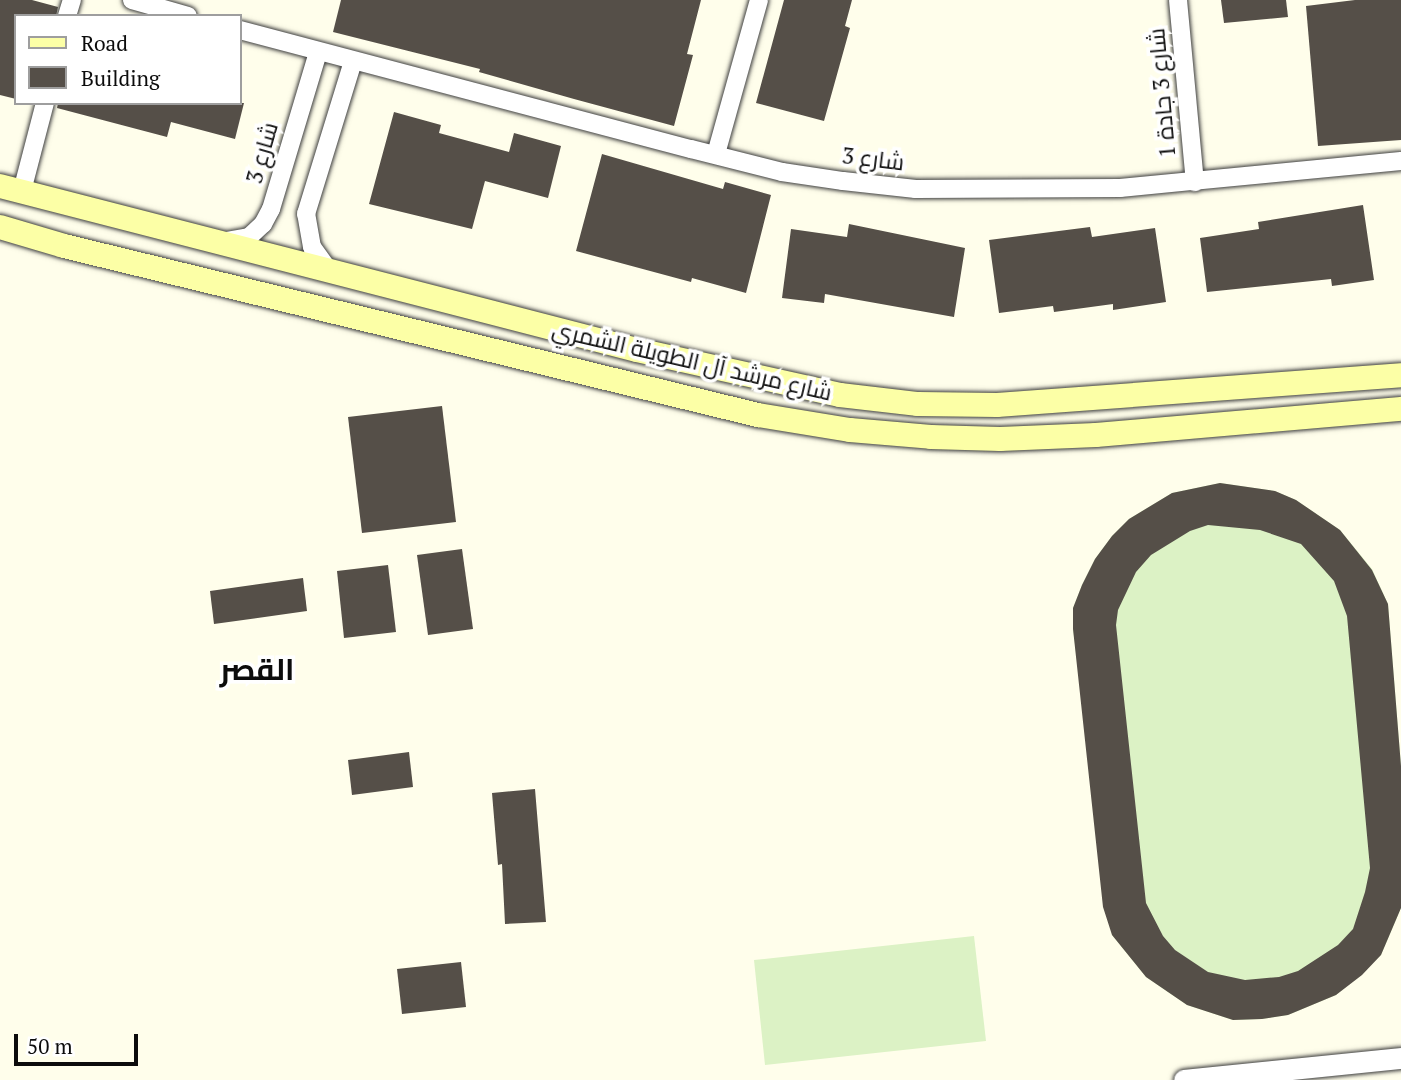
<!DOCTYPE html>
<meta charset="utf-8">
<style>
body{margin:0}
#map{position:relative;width:1401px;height:1080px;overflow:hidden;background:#fffeeb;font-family:"PT Serif",Cairo,serif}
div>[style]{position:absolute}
.pitch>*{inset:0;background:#dcf2c5}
.building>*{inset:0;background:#554f48}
.roads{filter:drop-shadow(0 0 2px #3f3f3f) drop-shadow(0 0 2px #3f3f3f)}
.minor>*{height:18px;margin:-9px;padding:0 9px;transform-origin:9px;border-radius:9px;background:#fff}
.tertiary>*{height:21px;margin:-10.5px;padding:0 10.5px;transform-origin:10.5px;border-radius:10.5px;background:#fff}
.secondary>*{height:24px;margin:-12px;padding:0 12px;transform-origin:12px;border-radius:12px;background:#fcffa6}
span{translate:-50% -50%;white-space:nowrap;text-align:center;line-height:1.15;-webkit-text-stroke:7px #fff;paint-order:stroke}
.street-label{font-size:23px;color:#0c0c0c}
.district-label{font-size:30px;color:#0c0c0c;font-weight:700}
.legend{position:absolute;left:14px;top:14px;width:228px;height:91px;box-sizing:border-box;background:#fff;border:2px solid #9e9e9e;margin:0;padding:9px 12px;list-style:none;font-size:21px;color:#0c0c0c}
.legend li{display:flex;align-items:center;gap:14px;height:35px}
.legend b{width:35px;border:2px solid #9e9e9e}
.scale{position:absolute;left:14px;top:1034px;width:124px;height:32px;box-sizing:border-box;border:4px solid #0c0c0c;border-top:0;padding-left:9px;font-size:21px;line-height:24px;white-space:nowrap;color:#0c0c0c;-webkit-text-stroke:5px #fff;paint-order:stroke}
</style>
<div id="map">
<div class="pitch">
<i style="clip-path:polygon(1220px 483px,1275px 491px,1296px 500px,1340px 530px,1372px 569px,1388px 604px,1401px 766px,1401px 908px,1381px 955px,1336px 995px,1288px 1015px,1262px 1019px,1233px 1020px,1187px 1005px,1146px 977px,1112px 935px,1073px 629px,1073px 608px,1082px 585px,1095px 559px,1112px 536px,1129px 519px,1172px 493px)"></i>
<i style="clip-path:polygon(974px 936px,986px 1041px,765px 1065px,754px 960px)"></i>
</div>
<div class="building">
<i style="clip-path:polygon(0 0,32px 0,58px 7px,56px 16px,16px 16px,16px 99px,0 95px)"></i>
<i style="clip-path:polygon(341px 0,701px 0,687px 54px,693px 55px,674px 126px,574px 99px,479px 72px,480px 69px,333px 32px)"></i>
<i style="clip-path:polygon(784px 0,852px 0,845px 26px,850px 28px,824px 121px,756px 103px)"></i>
<i style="clip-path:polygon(1221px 0,1286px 0,1288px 17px,1224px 23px)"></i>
<i style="clip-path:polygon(1355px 0,1401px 0,1401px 140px,1318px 146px,1306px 6px)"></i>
<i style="clip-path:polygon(58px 103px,244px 103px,235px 139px,171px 122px,167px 137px,57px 108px)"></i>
<i style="clip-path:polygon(394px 112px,441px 125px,439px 133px,509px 152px,514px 133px,561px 146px,548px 198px,485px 181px,472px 229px,369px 204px)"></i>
<i style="clip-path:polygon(602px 154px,723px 189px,725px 182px,771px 195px,746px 293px,692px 278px,691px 282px,576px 251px)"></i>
<i style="clip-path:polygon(1363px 205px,1374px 280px,1332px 286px,1331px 279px,1207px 292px,1200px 238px,1259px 229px,1258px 222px)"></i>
<i style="clip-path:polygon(849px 224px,965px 248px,954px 317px,825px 294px,824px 303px,782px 298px,791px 229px,847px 237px)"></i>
<i style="clip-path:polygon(1090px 227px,1092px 237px,1155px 228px,1166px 302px,1113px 310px,1113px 304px,1054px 312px,1053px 306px,999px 313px,989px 240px)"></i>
<i style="clip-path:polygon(442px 406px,456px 522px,362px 533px,348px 417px)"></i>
<i style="clip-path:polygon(evenodd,1220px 483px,1275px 491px,1296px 500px,1340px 530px,1372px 570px,1388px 604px,1401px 766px,1401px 908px,1381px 955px,1362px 975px,1336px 995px,1288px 1015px,1262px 1019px,1233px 1020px,1187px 1005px,1146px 977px,1112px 935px,1103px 907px,1073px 629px,1073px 608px,1082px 585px,1095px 559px,1112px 536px,1129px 519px,1172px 493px,1220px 483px,1208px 525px,1260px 530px,1301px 544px,1334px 581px,1347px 616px,1370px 868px,1365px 892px,1353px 929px,1338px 945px,1298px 971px,1279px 977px,1245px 980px,1208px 972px,1175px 950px,1163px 936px,1146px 903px,1116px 625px,1118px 610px,1136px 572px,1151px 555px,1190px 531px,1208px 525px)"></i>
<i style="clip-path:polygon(462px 549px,473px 629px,428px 635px,417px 555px)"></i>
<i style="clip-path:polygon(388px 565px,396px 632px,344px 638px,337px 571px)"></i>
<i style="clip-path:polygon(303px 578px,307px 611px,214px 624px,210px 591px)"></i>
<i style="clip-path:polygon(409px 752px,413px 787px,352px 795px,348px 760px)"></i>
<i style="clip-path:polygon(535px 789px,546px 922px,505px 924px,502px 864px,498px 865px,492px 793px)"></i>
<i style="clip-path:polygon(461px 962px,466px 1007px,402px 1014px,397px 969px)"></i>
</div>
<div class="roads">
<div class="minor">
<i style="left:132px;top:0;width:58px;rotate:15.9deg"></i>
<i style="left:1178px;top:0;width:183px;rotate:84.7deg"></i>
<i style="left:67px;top:16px;width:17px;rotate:-73deg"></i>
<i style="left:240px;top:30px;width:466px;rotate:14.8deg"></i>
<i style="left:691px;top:149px;width:94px;rotate:14.2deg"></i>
<i style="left:782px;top:172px;width:62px;rotate:8.4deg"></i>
<i style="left:843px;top:181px;width:73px;rotate:6.3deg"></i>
<i style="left:916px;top:189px;width:204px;rotate:-0.3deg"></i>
<i style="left:1120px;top:188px;width:282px;rotate:-5.5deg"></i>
<i style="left:716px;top:154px;width:160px;rotate:-74.4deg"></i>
<i style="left:22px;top:191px;width:91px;rotate:-75.4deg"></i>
<i style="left:226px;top:241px;width:23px;rotate:-10deg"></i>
<i style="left:249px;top:237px;width:19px;rotate:-43deg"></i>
<i style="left:263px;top:224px;width:17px;rotate:-62deg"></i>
<i style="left:271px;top:209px;width:164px;rotate:-73.3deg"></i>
<i style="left:328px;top:269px;width:27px;rotate:-126deg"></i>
<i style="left:312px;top:247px;width:34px;rotate:-100deg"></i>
<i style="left:306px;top:214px;width:160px;rotate:-72.9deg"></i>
</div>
<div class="tertiary">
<i style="left:1184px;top:1080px;width:218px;rotate:-5.8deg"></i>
</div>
<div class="secondary">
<i style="left:0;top:186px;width:658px;rotate:14.44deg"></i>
<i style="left:637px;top:350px;width:208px;rotate:12.5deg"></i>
<i style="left:840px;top:395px;width:79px;rotate:6.6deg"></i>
<i style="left:918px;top:404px;width:79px;rotate:0.7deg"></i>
<i style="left:997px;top:405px;width:405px;rotate:-4.2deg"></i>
<i style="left:0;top:227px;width:67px;rotate:16.5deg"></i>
<i style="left:64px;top:246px;width:714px;rotate:13.69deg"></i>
<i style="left:758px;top:415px;width:93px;rotate:9.3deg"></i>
<i style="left:850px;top:430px;width:81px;rotate:4.9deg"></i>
<i style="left:931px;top:437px;width:69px;rotate:1.7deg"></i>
<i style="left:1000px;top:439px;width:96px;rotate:-2.4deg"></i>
<i style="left:1096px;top:435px;width:306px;rotate:-4.9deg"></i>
</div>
</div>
<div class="street-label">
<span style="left:1162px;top:93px;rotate:-95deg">شارع 3 جادة 1</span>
<span style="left:262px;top:153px;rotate:-74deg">شارع 3</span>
<span style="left:873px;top:159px;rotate:7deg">شارع 3</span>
<span style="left:692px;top:361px;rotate:13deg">شارع مرشد آل الطويلة الشمري</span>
</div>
<div class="district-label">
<span style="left:257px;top:669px">القصر</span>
</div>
<ul class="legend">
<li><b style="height:9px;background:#fcffa6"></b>Road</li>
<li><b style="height:19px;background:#554f48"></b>Building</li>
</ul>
<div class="scale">50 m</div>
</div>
